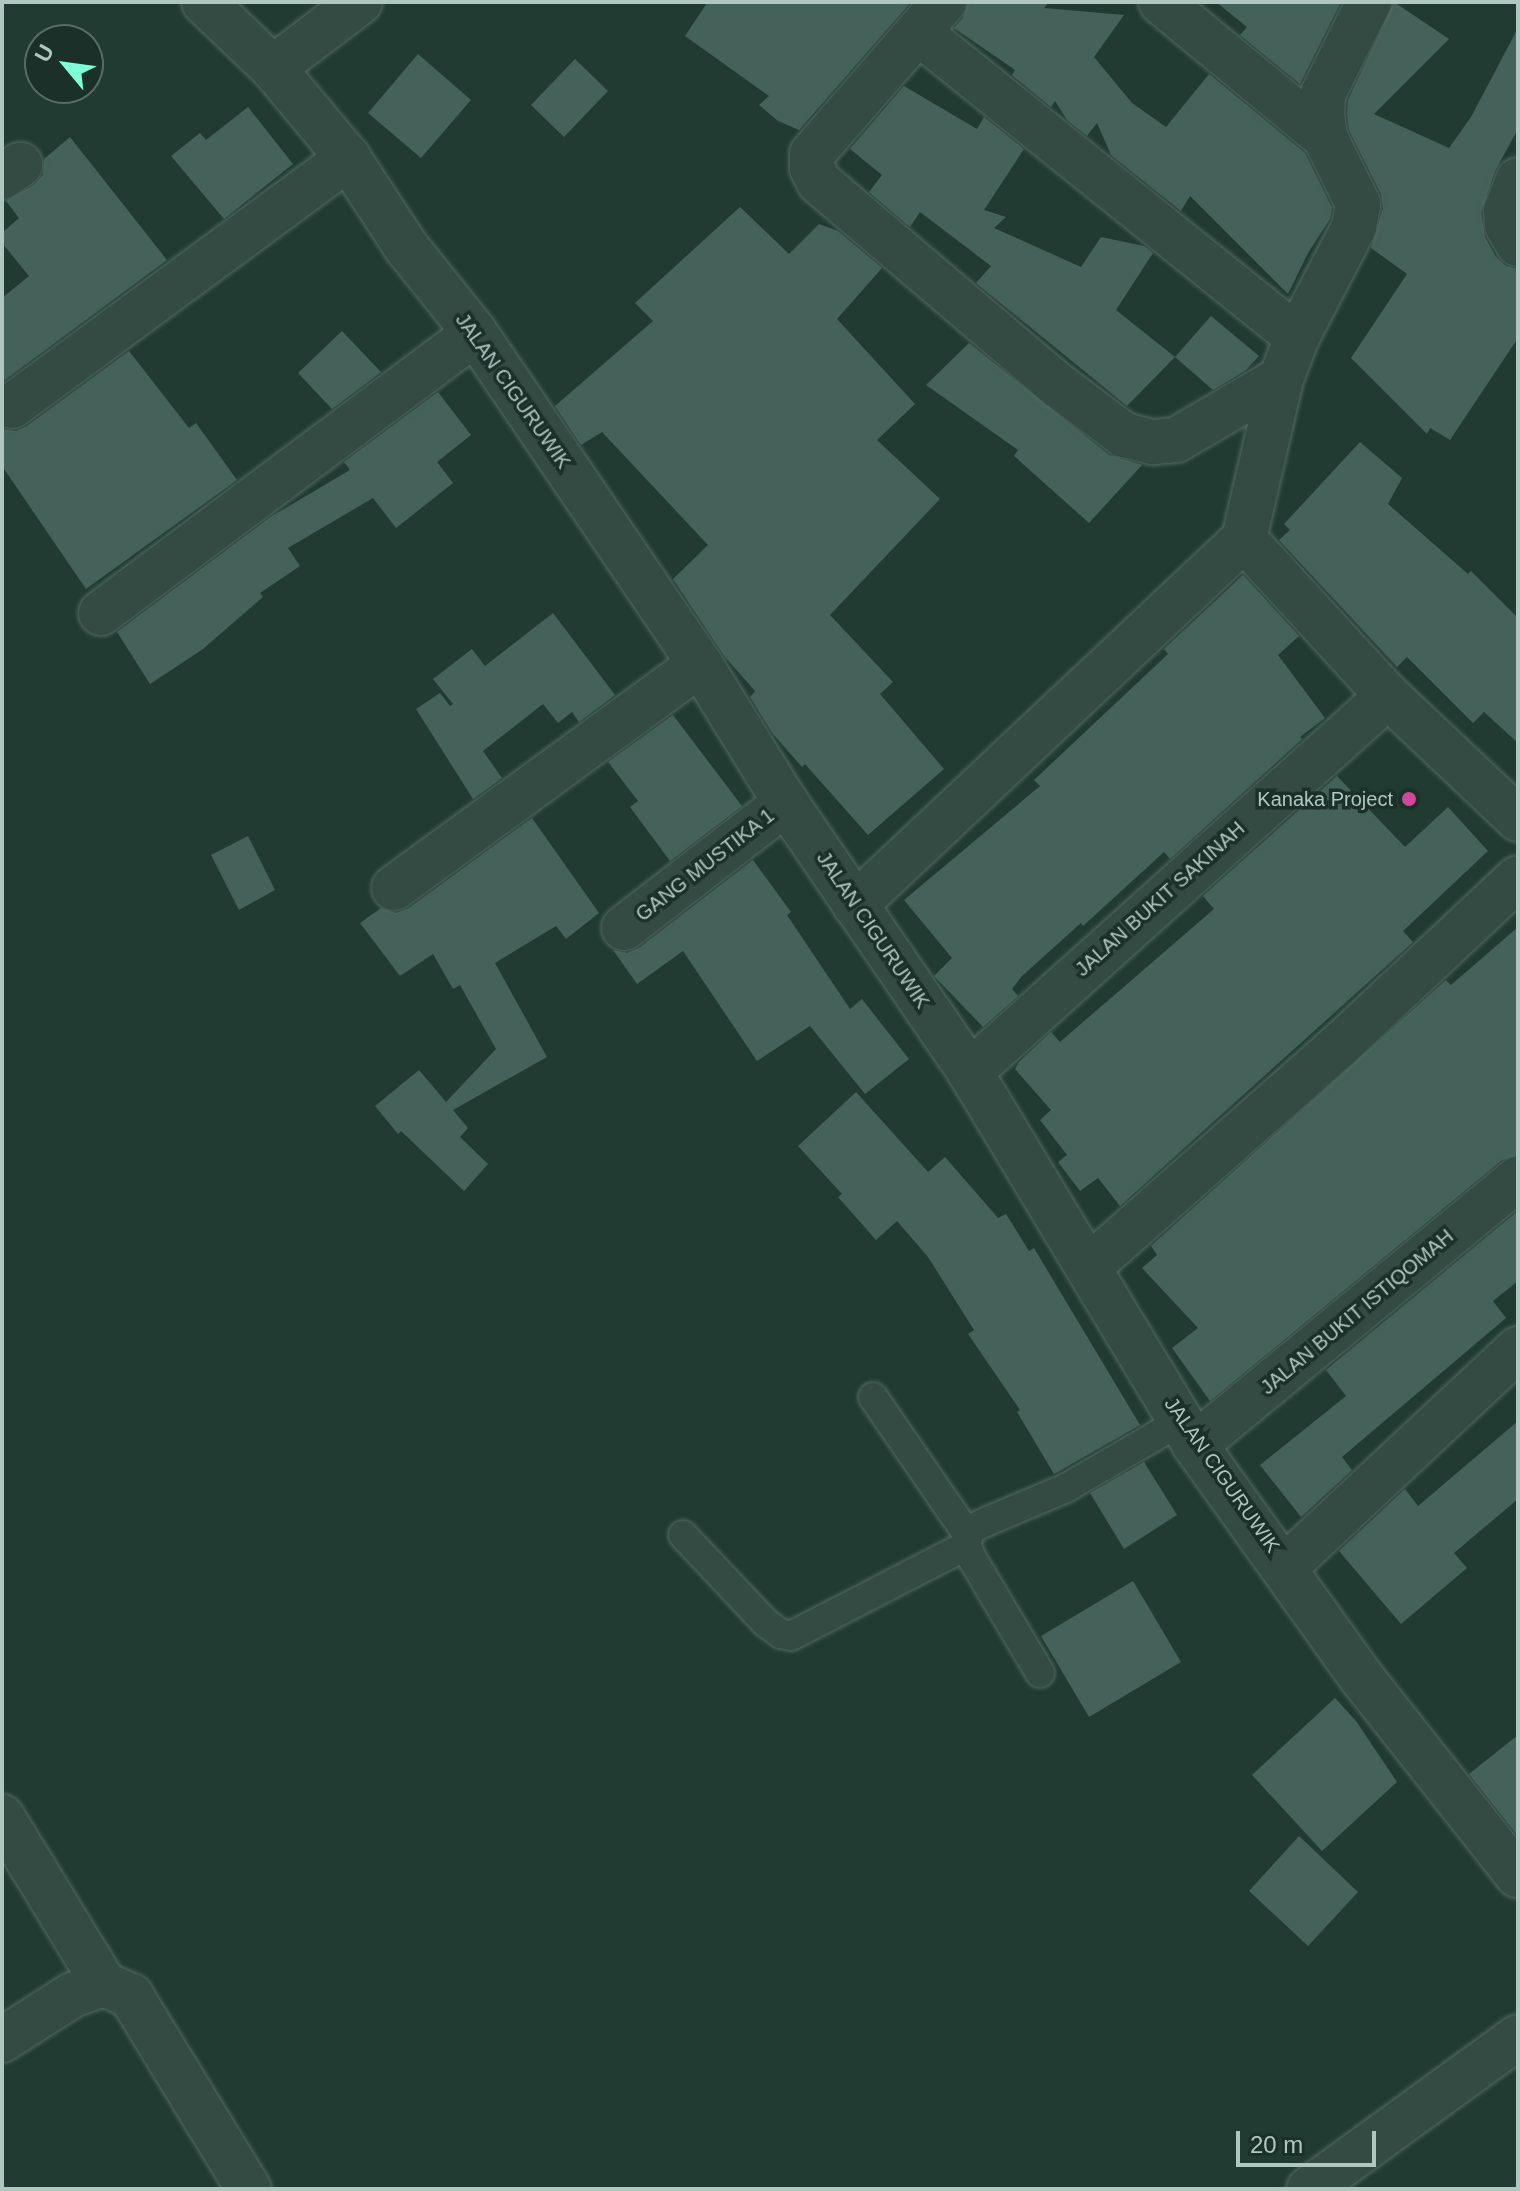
<!DOCTYPE html>
<style>
body{margin:0}
#map{position:relative;width:1520px;height:2191px;overflow:hidden;background:#213b32;font-family:Arial,sans-serif}
div>[style]{position:absolute}
.building>*{inset:0;background:#446259}
.roads{filter:drop-shadow(0 0 2px #526962) drop-shadow(0 0 2px #526962)}
.lane>*{height:28px;margin:-14px;padding:0 14px;transform-origin:14px;border-radius:14px;background:#344b44}
.street>*{height:44px;margin:-22px;padding:0 22px;transform-origin:22px;border-radius:22px;background:#344b44}
.dots>*{width:22px;height:22px;translate:-50% -50%;box-sizing:border-box;border:4px solid #1a3029;border-radius:50%}
span{translate:-50% -50%;white-space:nowrap;text-align:center;line-height:1.15;-webkit-text-stroke:7px #1a3029;paint-order:stroke}
.street-label{font-size:20px;color:#afc7c0}
.poi-label{font-size:20px;color:#afc7c0}
.right{translate:-100% -50%;text-align:right}
.frame{position:absolute;inset:0;border:4px solid #afc7c0;pointer-events:none}
.north{position:absolute;left:24px;top:24px;width:80px;height:80px;box-sizing:border-box;background:#1a3029;border:2px solid #566c65;border-radius:50%;rotate:299deg;font-size:22px;font-weight:700;line-height:32px;text-align:center;color:#afc7c0}
.north::after{content:'';display:block;margin:auto;width:28px;height:36px;background:#7ffdd7;clip-path:polygon(50% 0,100% 100%,50% 72%,0 100%)}
.scale{position:absolute;left:1236px;top:2131px;width:140px;height:36px;box-sizing:border-box;border:4px solid #afc7c0;border-top:0;padding-left:10px;font-size:24px;line-height:28px;white-space:nowrap;color:#afc7c0;-webkit-text-stroke:6px #1a3029;paint-order:stroke}
</style>
<div id="map">
<div class="building">
<i style="clip-path:polygon(894px 2px,911px 2px,799px 130px,778px 121px,759px 105px,769px 96px,685px 36px,707px 3px)"></i>
<i style="clip-path:polygon(968px 2px,1049px 2px,1044px 8px,1124px 15px,1094px 57px,1132px 103px,1166px 127px,1209px 74px,1305px 153px,1332px 208px,1330px 219px,1308px 253px,1288px 294px,1190px 196px,1181px 211px,1111px 155px,1097px 123px,1087px 136px,1067px 120px,1055px 101px,1051px 107px,1012px 75px,1015px 70px,954px 28px,963px 18px)"></i>
<i style="clip-path:polygon(1216px 2px,1341px 2px,1300px 84px,1240px 35px,1247px 27px)"></i>
<i style="clip-path:polygon(1394px 2px,1449px 39px,1374px 114px,1449px 148px,1471px 117px,1518px 28px,1518px 129px,1495px 171px,1481px 213px,1485px 237px,1496px 257px,1506px 266px,1518px 269px,1518px 338px,1450px 440px,1430px 428px,1427px 434px,1351px 358px,1407px 274px,1371px 248px,1383px 208px,1381px 194px,1349px 130px,1347px 114px,1348px 100px)"></i>
<i style="clip-path:polygon(418px 54px,471px 100px,421px 158px,368px 113px)"></i>
<i style="clip-path:polygon(575px 59px,608px 91px,564px 137px,531px 105px)"></i>
<i style="clip-path:polygon(904px 86px,977px 129px,984px 117px,1024px 149px,984px 210px,1006px 217px,994px 228px,1081px 267px,1101px 237px,1144px 246px,1153px 253px,1116px 310px,1175px 357px,1127px 406px,976px 283px,991px 266px,920px 212px,910px 227px,869px 192px,882px 175px,850px 149px)"></i>
<i style="clip-path:polygon(248px 107px,293px 164px,224px 219px,171px 156px,200px 133px,206px 140px)"></i>
<i style="clip-path:polygon(70px 137px,167px 260px,2px 382px,2px 298px,29px 276px,2px 243px,2px 233px,19px 218px,6px 201px,34px 185px,43px 175px,44px 159px)"></i>
<i style="clip-path:polygon(740px 207px,789px 254px,819px 224px,838px 231px,882px 268px,837px 319px,915px 404px,877px 440px,940px 499px,830px 615px,893px 682px,880px 694px,944px 769px,868px 835px,805px 764px,802px 767px,773px 734px,750px 697px,755px 691px,725px 657px,673px 579px,708px 545px,602px 432px,581px 445px,555px 406px,653px 321px,635px 303px)"></i>
<i style="clip-path:polygon(1211px 316px,1259px 356px,1246px 370px,1213px 390px,1175px 357px)"></i>
<i style="clip-path:polygon(342px 331px,381px 372px,332px 409px,298px 373px)"></i>
<i style="clip-path:polygon(969px 343px,1109px 455px,1142px 465px,1089px 523px,1014px 456px,1018px 450px,926px 385px)"></i>
<i style="clip-path:polygon(129px 351px,189px 428px,196px 423px,237px 480px,86px 589px,2px 466px,2px 429px,16px 431px,27px 426px)"></i>
<i style="clip-path:polygon(438px 392px,471px 435px,437px 462px,453px 483px,396px 528px,373px 498px,288px 548px,300px 566px,260px 593px,263px 597px,203px 649px,150px 684px,117px 632px,272px 516px,350px 470px,344px 462px)"></i>
<i style="clip-path:polygon(1360px 442px,1402px 478px,1388px 504px,1468px 574px,1471px 571px,1518px 618px,1518px 743px,1484px 712px,1473px 723px,1407px 657px,1397px 667px,1279px 540px,1290px 530px,1284px 524px)"></i>
<i style="clip-path:polygon(1243px 575px,1299px 636px,1278px 655px,1325px 718px,1300px 737px,1302px 739px,1170px 859px,1164px 852px,1083px 926px,1081px 923px,1022px 976px,1012px 989px,1018px 996px,983px 1027px,934px 976px,952px 958px,904px 900px,1040px 786px,1034px 780px,1168px 654px,1164px 649px)"></i>
<i style="clip-path:polygon(553px 613px,615px 695px,579px 722px,572px 712px,558px 723px,543px 704px,483px 751px,502px 778px,473px 799px,416px 709px,440px 693px,450px 706px,453px 704px,433px 679px,472px 649px,485px 666px)"></i>
<i style="clip-path:polygon(673px 715px,742px 806px,670px 861px,630px 807px,638px 801px,608px 762px)"></i>
<i style="clip-path:polygon(1337px 776px,1405px 847px,1448px 807px,1488px 851px,1403px 931px,1413px 942px,1120px 1206px,1098px 1178px,1080px 1191px,1058px 1162px,1067px 1155px,1040px 1120px,1051px 1110px,1015px 1069px,1019px 1062px,1051px 1032px,1060px 1042px,1214px 909px,1203px 896px)"></i>
<i style="clip-path:polygon(532px 818px,599px 913px,566px 939px,556px 926px,495px 963px,547px 1057px,453px 1110px,468px 1128px,460px 1137px,488px 1164px,464px 1191px,401px 1131px,398px 1134px,375px 1106px,419px 1070px,446px 1102px,496px 1049px,460px 985px,453px 989px,433px 954px,400px 976px,360px 923px,381px 908px,396px 913px,409px 908px)"></i>
<i style="clip-path:polygon(248px 836px,275px 890px,239px 910px,211px 855px)"></i>
<i style="clip-path:polygon(753px 860px,791px 912px,787px 915px,850px 1009px,862px 999px,909px 1059px,865px 1094px,810px 1026px,757px 1061px,683px 951px,637px 984px,613px 950px,627px 953px,639px 948px)"></i>
<i style="clip-path:polygon(1518px 927px,1518px 1155px,1502px 1160px,1210px 1401px,1172px 1348px,1198px 1328px,1142px 1268px,1157px 1255px,1151px 1246px,1446px 980px,1451px 985px)"></i>
<i style="clip-path:polygon(856px 1092px,928px 1172px,945px 1157px,998px 1218px,1006px 1214px,1029px 1251px,1034px 1248px,1140px 1425px,1054px 1474px,1017px 1412px,1020px 1410px,968px 1334px,974px 1330px,928px 1257px,897px 1221px,876px 1240px,838px 1197px,842px 1194px,798px 1146px)"></i>
<i style="clip-path:polygon(1518px 1211px,1518px 1281px,1493px 1301px,1506px 1318px,1342px 1457px,1352px 1470px,1301px 1517px,1260px 1465px,1346px 1396px,1326px 1370px)"></i>
<i style="clip-path:polygon(1518px 1421px,1518px 1499px,1454px 1553px,1467px 1568px,1401px 1624px,1339px 1551px,1405px 1489px,1418px 1506px)"></i>
<i style="clip-path:polygon(1144px 1462px,1177px 1515px,1124px 1549px,1090px 1493px)"></i>
<i style="clip-path:polygon(1133px 1581px,1181px 1662px,1089px 1717px,1041px 1636px)"></i>
<i style="clip-path:polygon(1335px 1698px,1356px 1721px,1397px 1782px,1322px 1851px,1252px 1775px)"></i>
<i style="clip-path:polygon(1518px 1735px,1518px 1836px,1469px 1774px)"></i>
<i style="clip-path:polygon(1299px 1836px,1358px 1892px,1308px 1946px,1249px 1891px)"></i>
</div>
<div class="roads">
<div class="lane">
<i style="left:873px;top:1397px;width:168px;rotate:55.5deg"></i>
<i style="left:683px;top:1535px;width:121px;rotate:46.7deg"></i>
<i style="left:766px;top:1623px;width:19px;rotate:36deg"></i>
<i style="left:781px;top:1634px;width:10px;rotate:11deg"></i>
<i style="left:791px;top:1636px;width:198px;rotate:-27.3deg"></i>
<i style="left:1040px;top:1673px;width:135px;rotate:-120.7deg"></i>
<i style="left:971px;top:1557px;width:13px;rotate:-108deg"></i>
<i style="left:967px;top:1545px;width:10px;rotate:-84deg"></i>
<i style="left:968px;top:1535px;width:9px;rotate:-54deg"></i>
<i style="left:973px;top:1528px;width:17px;rotate:-25deg"></i>
<i style="left:988px;top:1521px;width:85px;rotate:-22.9deg"></i>
<i style="left:1066px;top:1488px;width:133px;rotate:-30.2deg"></i>
</div>
<div class="street">
<i style="left:204px;top:2px;width:95px;rotate:43.7deg"></i>
<i style="left:273px;top:68px;width:117px;rotate:50.2deg"></i>
<i style="left:348px;top:158px;width:108px;rotate:56.8deg"></i>
<i style="left:407px;top:248px;width:109px;rotate:51.3deg"></i>
<i style="left:475px;top:333px;width:400px;rotate:55.8deg"></i>
<i style="left:700px;top:664px;width:163px;rotate:58.3deg"></i>
<i style="left:786px;top:803px;width:326px;rotate:55.6deg"></i>
<i style="left:970px;top:1072px;width:436px;rotate:58.9deg"></i>
<i style="left:1195px;top:1445px;width:285px;rotate:54.4deg"></i>
<i style="left:1361px;top:1677px;width:253px;rotate:51.7deg"></i>
<i style="left:944px;top:2px;width:201px;rotate:131deg"></i>
<i style="left:812px;top:154px;width:14px;rotate:90deg"></i>
<i style="left:812px;top:168px;width:16px;rotate:63deg"></i>
<i style="left:819px;top:182px;width:315px;rotate:40.4deg"></i>
<i style="left:1059px;top:386px;width:81px;rotate:37deg"></i>
<i style="left:1124px;top:435px;width:30px;rotate:14deg"></i>
<i style="left:1153px;top:442px;width:23px;rotate:-5deg"></i>
<i style="left:1176px;top:440px;width:121px;rotate:-30.2deg"></i>
<i style="left:1161px;top:2px;width:212px;rotate:39.5deg"></i>
<i style="left:918px;top:32px;width:486px;rotate:38.8deg"></i>
<i style="left:273px;top:68px;width:109px;rotate:-37.2deg"></i>
<i style="left:2px;top:177px;width:22px;rotate:-34deg"></i>
<i style="left:1518px;top:180px;width:33px;rotate:111deg"></i>
<i style="left:1506px;top:211px;width:14px;rotate:86deg"></i>
<i style="left:1507px;top:225px;width:22px;rotate:60deg"></i>
<i style="left:12px;top:406px;width:418px;rotate:-36.4deg"></i>
<i style="left:1244px;top:539px;width:213px;rotate:47.5deg"></i>
<i style="left:1388px;top:696px;width:179px;rotate:43.4deg"></i>
<i style="left:101px;top:613px;width:467px;rotate:-36.8deg"></i>
<i style="left:394px;top:888px;width:379px;rotate:-36.2deg"></i>
<i style="left:855px;top:905px;width:534px;rotate:-43.26deg"></i>
<i style="left:1244px;top:539px;width:164px;rotate:-77deg"></i>
<i style="left:1281px;top:379px;width:45px;rotate:-69.1deg"></i>
<i style="left:1297px;top:337px;width:124px;rotate:-62.6deg"></i>
<i style="left:1354px;top:227px;width:23px;rotate:-80deg"></i>
<i style="left:1358px;top:204px;width:75px;rotate:-116.2deg"></i>
<i style="left:1325px;top:137px;width:22px;rotate:-98deg"></i>
<i style="left:1322px;top:115px;width:21px;rotate:-87deg"></i>
<i style="left:1323px;top:94px;width:103px;rotate:-63.4deg"></i>
<i style="left:624px;top:928px;width:205px;rotate:-37.7deg"></i>
<i style="left:970px;top:1072px;width:562px;rotate:-41.97deg"></i>
<i style="left:1090px;top:1266px;width:332px;rotate:-41.5deg"></i>
<i style="left:1339px;top:1046px;width:245px;rotate:-43.2deg"></i>
<i style="left:1195px;top:1445px;width:418px;rotate:-39.5deg"></i>
<i style="left:1285px;top:1567px;width:319px;rotate:-43.1deg"></i>
<i style="left:2px;top:1817px;width:196px;rotate:58.6deg"></i>
<i style="left:2px;top:2040px;width:83px;rotate:-32.7deg"></i>
<i style="left:72px;top:1995px;width:34px;rotate:-19deg"></i>
<i style="left:104px;top:1984px;width:30px;rotate:24deg"></i>
<i style="left:131px;top:1996px;width:226px;rotate:58.6deg"></i>
<i style="left:1309px;top:2189px;width:258px;rotate:-36deg"></i>
</div>
</div>
<div class="dots">
<i style="left:1409px;top:799px;background:#d1479c"></i>
</div>
<div class="street-label">
<span style="left:513px;top:391px;rotate:55deg">JALAN CIGURUWIK</span>
<span style="left:705px;top:865px;rotate:-38deg">GANG MUSTIKA 1</span>
<span style="left:1160px;top:899px;rotate:-42deg">JALAN BUKIT SAKINAH</span>
<span style="left:873px;top:930px;rotate:56deg">JALAN CIGURUWIK</span>
<span style="left:1357px;top:1312px;rotate:-40deg">JALAN BUKIT ISTIQOMAH</span>
<span style="left:1222px;top:1475px;rotate:55deg">JALAN CIGURUWIK</span>
</div>
<div class="poi-label">
<span class="right" style="left:1393px;top:799px">Kanaka Project</span>
</div>
<div class="frame"></div>
<div class="north">U</div>
<div class="scale">20 m</div>
</div>
